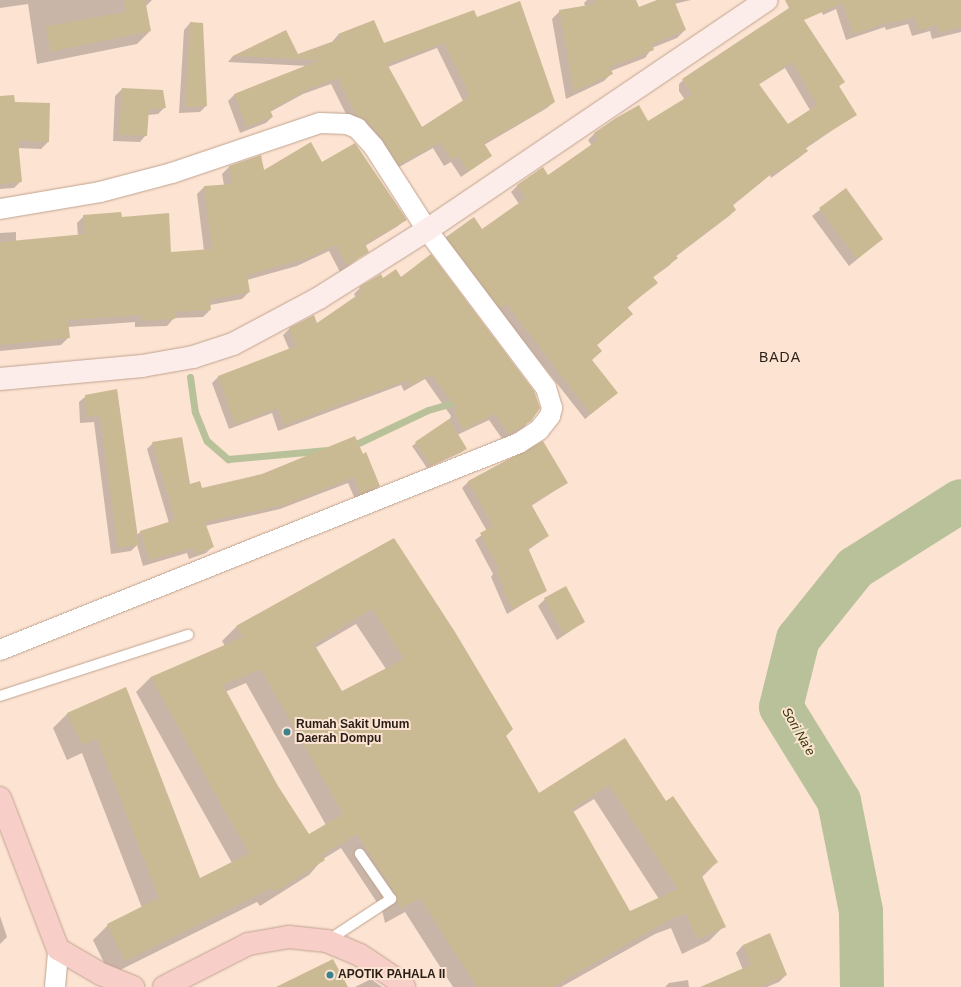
<!DOCTYPE html>
<style>
body{margin:0}
#map{position:relative;width:961px;height:987px;overflow:hidden;background:#fce3d2;font-family:Arial,sans-serif}
div>[style]{position:absolute}
.shadow>*{inset:0;background:#0003}
.stream>*{height:7px;margin:-3.5px;padding:0 3.5px;transform-origin:3.5px;border-radius:3.5px;background:#b8c199}
.river>*{height:44px;margin:-22px;padding:0 22px;transform-origin:22px;border-radius:22px;background:#b8c199}
.building>*{inset:0;background:#caba94}
.roads{filter:drop-shadow(0 0 1px #c0a38e) drop-shadow(0 0 1px #c0a38e)}
.service>*{height:10px;margin:-5px;padding:0 5px;transform-origin:5px;border-radius:5px;background:#fff}
.minor>*{height:20px;margin:-10px;padding:0 10px;transform-origin:10px;border-radius:10px;background:#fff}
.secondary>*{height:22px;margin:-11px;padding:0 11px;transform-origin:11px;border-radius:11px;background:#fcedeb}
.trunk>*{height:22px;margin:-11px;padding:0 11px;transform-origin:11px;border-radius:11px;background:#f8cec8}
.dots>*{width:11px;height:11px;translate:-50% -50%;box-sizing:border-box;border:2px solid #fce3d2;border-radius:50%}
span{translate:-50% -50%;white-space:nowrap;text-align:center;line-height:1.15;-webkit-text-stroke:4px #fce3d2;paint-order:stroke}
.poi-label{font-size:12px;color:#291e16;font-weight:700}
.left{translate:0 -50%;text-align:left}
.water-label{font-size:13px;color:#303707;font-style:italic}
.quarter-label{font-size:14px;color:#291e16;letter-spacing:1px}
</style>
<div id="map">
<div class="shadow">
<i style="clip-path:polygon(0 0,152px 0,146px 6px,150px 31px,137px 44px,37px 64px,28px 4px,0 8px)"></i>
<i style="clip-path:polygon(587px 0,635px 0,638px 9px,660px 0,691px 0,674px 4px,685px 30px,677px 38px,652px 48px,645px 58px,611px 71px,612px 73px,604px 81px,566px 99px,552px 19px,560px 11px,585px 6px,584px 3px)"></i>
<i style="clip-path:polygon(817px 0,961px 0,961px 32px,932px 39px,930px 31px,912px 36px,908px 24px,886px 30px,885px 27px,846px 40px,836px 9px,823px 15px)"></i>
<i style="clip-path:polygon(evenodd,794px 7px,843px 82px,838px 87px,856px 114px,805px 149px,806px 151px,800px 157px,771px 178px,770px 175px,732px 206px,735px 210px,729px 216px,675px 257px,670px 265px,652px 278px,656px 283px,627px 308px,632px 314px,596px 346px,591px 361px,616px 393px,585px 419px,499px 310px,441px 244px,447px 237px,482px 230px,519px 204px,511px 192px,518px 185px,548px 177px,592px 146px,588px 140px,595px 133px,648px 122px,685px 100px,679px 91px,679px 84px,686px 77px,794px 7px,785px 68px,810px 110px,788px 125px,758px 85px,785px 68px)"></i>
<i style="clip-path:polygon(evenodd,476px 18px,554px 102px,547px 108px,484px 145px,491px 156px,461px 177px,451px 162px,444px 166px,433px 148px,392px 171px,350px 122px,331px 84px,303px 94px,270px 112px,272px 117px,266px 123px,240px 133px,228px 101px,234px 95px,308px 66px,228px 62px,233px 56px,286px 31px,297px 55px,332px 42px,338px 35px,374px 22px,383px 44px,476px 18px,437px 48px,463px 101px,421px 128px,388px 67px,437px 48px)"></i>
<i style="clip-path:polygon(190px 23px,206px 106px,200px 112px,179px 113px,184px 30px)"></i>
<i style="clip-path:polygon(122px 89px,162px 91px,165px 107px,158px 114px,148px 115px,146px 135px,140px 142px,113px 141px,115px 96px)"></i>
<i style="clip-path:polygon(0 96px,48px 142px,41px 149px,18px 148px,21px 181px,14px 188px,0 189px)"></i>
<i style="clip-path:polygon(260px 156px,264px 171px,322px 164px,405px 219px,398px 226px,365px 246px,368px 251px,340px 272px,329px 251px,297px 266px,247px 280px,249px 292px,242px 299px,210px 305px,210px 310px,203px 317px,174px 318px,167px 326px,135px 327px,135px 322px,67px 327px,68px 338px,61px 345px,0 351px,0 233px,16px 232px,16px 242px,78px 236px,77px 223px,84px 216px,121px 218px,171px 253px,204px 251px,197px 194px,204px 187px,224px 185px,222px 174px,229px 167px)"></i>
<i style="clip-path:polygon(845px 190px,882px 239px,849px 266px,812px 216px)"></i>
<i style="clip-path:polygon(401px 278px,533px 392px,538px 411px,524px 427px,503px 440px,489px 420px,457px 435px,466px 448px,462px 452px,427px 468px,412px 446px,449px 420px,451px 416px,425px 379px,404px 391px,401px 385px,278px 431px,272px 413px,229px 429px,212px 383px,218px 377px,289px 349px,283px 335px,289px 329px,317px 324px,356px 298px,354px 294px,360px 288px,383px 279px)"></i>
<i style="clip-path:polygon(117px 391px,136px 536px,141px 531px,169px 523px,147px 449px,153px 443px,189px 486px,201px 489px,262px 475px,354px 438px,379px 486px,373px 492px,355px 499px,348px 483px,280px 509px,205px 526px,212px 547px,206px 553px,189px 559px,187px 553px,143px 566px,137px 545px,131px 551px,111px 554px,94px 422px,80px 423px,79px 402px,86px 396px)"></i>
<i style="clip-path:polygon(543px 442px,567px 483px,531px 506px,548px 536px,528px 550px,546px 590px,507px 614px,491px 577px,493px 574px,475px 540px,487px 531px,462px 488px,468px 482px)"></i>
<i style="clip-path:polygon(evenodd,394px 539px,539px 794px,625px 739px,665px 802px,717px 862px,702px 877px,724px 926px,709px 941px,682px 954px,671px 928px,655px 934px,561px 987px,453px 987px,405px 912px,385px 923px,382px 910px,341px 848px,323px 859px,309px 875px,260px 906px,257px 902px,110px 975px,93px 940px,108px 925px,142px 908px,82px 753px,67px 760px,53px 728px,68px 713px,126px 688px,199px 879px,232px 863px,136px 692px,151px 677px,225px 646px,222px 641px,237px 626px,394px 539px,356px 624px,386px 669px,342px 692px,315px 648px,356px 624px,394px 539px,246px 683px,326px 825px,308px 835px,277px 787px,225px 692px,246px 683px,394px 539px,594px 799px,659px 899px,630px 913px,573px 812px,594px 799px)"></i>
<i style="clip-path:polygon(545px 599px,584px 622px,557px 640px,538px 606px)"></i>
<i style="clip-path:polygon(0 916px,7px 937px,0 944px)"></i>
<i style="clip-path:polygon(743px 945px,786px 975px,779px 982px,767px 987px,703px 987px,743px 970px,736px 953px)"></i>
<i style="clip-path:polygon(371px 979px,382px 987px,355px 987px)"></i>
<i style="clip-path:polygon(688px 980px,689px 987px,665px 987px,669px 983px)"></i>
</div>
<div class="stream">
<i style="left:190px;top:377px;width:35px;rotate:82deg"></i>
<i style="left:195px;top:412px;width:31px;rotate:68deg"></i>
<i style="left:207px;top:441px;width:28px;rotate:41deg"></i>
<i style="left:228px;top:459px;width:100px;rotate:-5.1deg"></i>
<i style="left:350px;top:447px;width:86px;rotate:-25.4deg"></i>
<i style="left:428px;top:410px;width:33px;rotate:-16deg"></i>
</div>
<div class="river">
<i style="left:862px;top:987px;width:76px;rotate:-90.8deg"></i>
<i style="left:861px;top:911px;width:112px;rotate:-101.3deg"></i>
<i style="left:839px;top:801px;width:110px;rotate:-121.7deg"></i>
<i style="left:781px;top:707px;width:70px;rotate:-76deg"></i>
<i style="left:798px;top:639px;width:91px;rotate:-51.2deg"></i>
<i style="left:855px;top:568px;width:125px;rotate:-32.3deg"></i>
</div>
<div class="building">
<i style="clip-path:polygon(124px 0,145px 0,151px 31px,50px 52px,46px 26px,126px 12px)"></i>
<i style="clip-path:polygon(594px 0,636px 0,639px 7px,657px 0,674px 0,686px 30px,652px 44px,654px 50px,610px 67px,613px 74px,574px 91px,559px 10px,595px 4px)"></i>
<i style="clip-path:polygon(evenodd,785px 0,961px 0,961px 27px,939px 33px,937px 25px,918px 30px,915px 17px,893px 23px,892px 21px,853px 34px,843px 3px,804px 20px,845px 82px,839px 86px,857px 115px,805px 147px,808px 151px,778px 172px,776px 170px,733px 205px,736px 210px,676px 256px,678px 258px,653px 277px,658px 283px,627px 307px,633px 314px,597px 345px,602px 351px,592px 360px,618px 393px,591px 414px,506px 304px,500px 308px,446px 237px,474px 217px,482px 229px,526px 198px,517px 185px,543px 167px,548px 175px,598px 140px,594px 133px,616px 118px,639px 105px,648px 121px,692px 94px,682px 79px,789px 8px,785px 0,792px 62px,817px 105px,788px 124px,759px 84px,792px 62px)"></i>
<i style="clip-path:polygon(evenodd,520px 1px,555px 102px,484px 143px,492px 156px,468px 172px,458px 156px,451px 160px,440px 142px,399px 165px,383px 139px,366px 120px,356px 115px,338px 78px,311px 88px,270px 110px,273px 117px,247px 127px,234px 94px,320px 60px,233px 56px,286px 30px,298px 54px,340px 39px,338px 34px,374px 20px,384px 43px,474px 10px,477px 17px,520px 1px,444px 43px,470px 96px,422px 127px,387px 64px,444px 43px)"></i>
<i style="clip-path:polygon(190px 22px,203px 23px,207px 106px,185px 107px)"></i>
<i style="clip-path:polygon(122px 88px,163px 90px,166px 108px,149px 109px,147px 136px,119px 135px)"></i>
<i style="clip-path:polygon(14px 95px,15px 102px,50px 103px,49px 142px,18px 141px,22px 182px,0 184px,0 96px)"></i>
<i style="clip-path:polygon(311px 142px,322px 162px,355px 143px,407px 220px,365px 244px,369px 252px,347px 265px,336px 245px,305px 259px,247px 275px,250px 292px,210px 300px,211px 310px,175px 312px,175px 319px,142px 321px,142px 315px,68px 320px,70px 338px,0 345px,0 242px,85px 234px,83px 215px,121px 212px,122px 217px,169px 213px,171px 252px,212px 249px,204px 186px,233px 184px,229px 166px,261px 155px,264px 170px)"></i>
<i style="clip-path:polygon(846px 188px,883px 239px,857px 259px,819px 208px)"></i>
<i style="clip-path:polygon(431px 254px,534px 391px,540px 408px,531px 421px,509px 434px,495px 414px,463px 430px,454px 412px,457px 410px,432px 374px,410px 386px,407px 380px,284px 425px,278px 408px,235px 424px,218px 376px,296px 346px,289px 328px,314px 315px,317px 323px,362px 292px,359px 287px,381px 274px,383px 278px,396px 269px,401px 277px)"></i>
<i style="clip-path:polygon(117px 389px,139px 545px,118px 548px,100px 416px,87px 417px,85px 395px)"></i>
<i style="clip-path:polygon(449px 419px,467px 449px,431px 466px,415px 442px)"></i>
<i style="clip-path:polygon(355px 436px,363px 454px,366px 452px,380px 486px,361px 494px,354px 477px,287px 504px,205px 522px,214px 547px,195px 554px,193px 548px,149px 560px,140px 531px,175px 520px,152px 442px,182px 437px,190px 484px,200px 481px,202px 488px,262px 474px)"></i>
<i style="clip-path:polygon(543px 441px,568px 483px,531px 504px,549px 536px,528px 548px,547px 591px,513px 609px,503px 592px,505px 590px,496px 570px,499px 569px,480px 533px,493px 526px,468px 481px)"></i>
<i style="clip-path:polygon(evenodd,394px 538px,455px 632px,513px 729px,506px 736px,539px 793px,625px 738px,666px 801px,673px 796px,718px 862px,701px 874px,726px 927px,697px 939px,686px 914px,671px 919px,552px 987px,477px 987px,420px 898px,400px 909px,396px 895px,357px 834px,322px 855px,325px 860px,275px 892px,272px 888px,125px 961px,107px 924px,159px 898px,97px 739px,82px 745px,67px 713px,126px 687px,200px 878px,250px 853px,229px 819px,151px 677px,243px 637px,236px 626px,394px 538px,372px 609px,404px 659px,342px 691px,314px 644px,372px 609px,394px 538px,261px 669px,343px 814px,309px 834px,278px 786px,223px 685px,261px 669px,394px 538px,609px 785px,678px 889px,630px 911px,572px 809px,609px 785px)"></i>
<i style="clip-path:polygon(566px 586px,585px 622px,564px 634px,544px 598px)"></i>
<i style="clip-path:polygon(770px 933px,787px 975px,759px 987px,700px 987px,751px 965px,743px 945px)"></i>
<i style="clip-path:polygon(333px 959px,348px 987px,276px 987px)"></i>
</div>
<div class="roads">
<div class="service">
<i style="left:0;top:696px;width:198px;rotate:-18deg"></i>
<i style="left:327px;top:941px;width:77px;rotate:-33.3deg"></i>
<i style="left:391px;top:899px;width:55px;rotate:-124.6deg"></i>
</div>
<div class="minor">
<i style="left:0;top:209px;width:101px;rotate:-9.6deg"></i>
<i style="left:100px;top:192px;width:74px;rotate:-14.8deg"></i>
<i style="left:172px;top:173px;width:156px;rotate:-18.7deg"></i>
<i style="left:320px;top:123px;width:27px;rotate:2deg"></i>
<i style="left:347px;top:124px;width:11px;rotate:22deg"></i>
<i style="left:357px;top:128px;width:25px;rotate:48deg"></i>
<i style="left:374px;top:147px;width:98px;rotate:57.4deg"></i>
<i style="left:427px;top:230px;width:198px;rotate:53deg"></i>
<i style="left:546px;top:388px;width:21px;rotate:73deg"></i>
<i style="left:552px;top:408px;width:8px;rotate:104deg"></i>
<i style="left:550px;top:416px;width:18px;rotate:128deg"></i>
<i style="left:539px;top:430px;width:24px;rotate:147deg"></i>
<i style="left:519px;top:443px;width:559px;rotate:158.26deg"></i>
<i style="left:55px;top:987px;width:38px;rotate:-85deg"></i>
</div>
<div class="secondary">
<i style="left:0;top:379px;width:143px;rotate:-5.2deg"></i>
<i style="left:142px;top:366px;width:52px;rotate:-10deg"></i>
<i style="left:193px;top:357px;width:42px;rotate:-18deg"></i>
<i style="left:233px;top:344px;width:98px;rotate:-28.1deg"></i>
<i style="left:319px;top:298px;width:128px;rotate:-32.2deg"></i>
<i style="left:427px;top:230px;width:410px;rotate:-34.1deg"></i>
</div>
<div class="trunk">
<i style="left:0;top:798px;width:162px;rotate:69deg"></i>
<i style="left:58px;top:949px;width:50px;rotate:30.2deg"></i>
<i style="left:101px;top:974px;width:35px;rotate:22deg"></i>
<i style="left:164px;top:987px;width:94px;rotate:-27.1deg"></i>
<i style="left:248px;top:944px;width:42px;rotate:-9.7deg"></i>
<i style="left:289px;top:937px;width:38px;rotate:6deg"></i>
<i style="left:327px;top:941px;width:36px;rotate:23deg"></i>
<i style="left:360px;top:955px;width:47px;rotate:33.7deg"></i>
<i style="left:399px;top:981px;width:8px;rotate:50deg"></i>
</div>
</div>
<div class="dots">
<i style="left:287px;top:732px;background:#3b828c"></i>
<i style="left:330px;top:975px;background:#3b828c"></i>
</div>
<div class="poi-label">
<span class="left" style="left:296px;top:732px">Rumah Sakit Umum<br>Daerah Dompu</span>
<span class="left" style="left:338px;top:975px">APOTIK PAHALA II</span>
</div>
<div class="water-label">
<span style="left:798px;top:732px;rotate:60deg">Sori Na'e</span>
</div>
<div class="quarter-label">
<span style="left:780px;top:357px">BADA</span>
</div>
</div>
